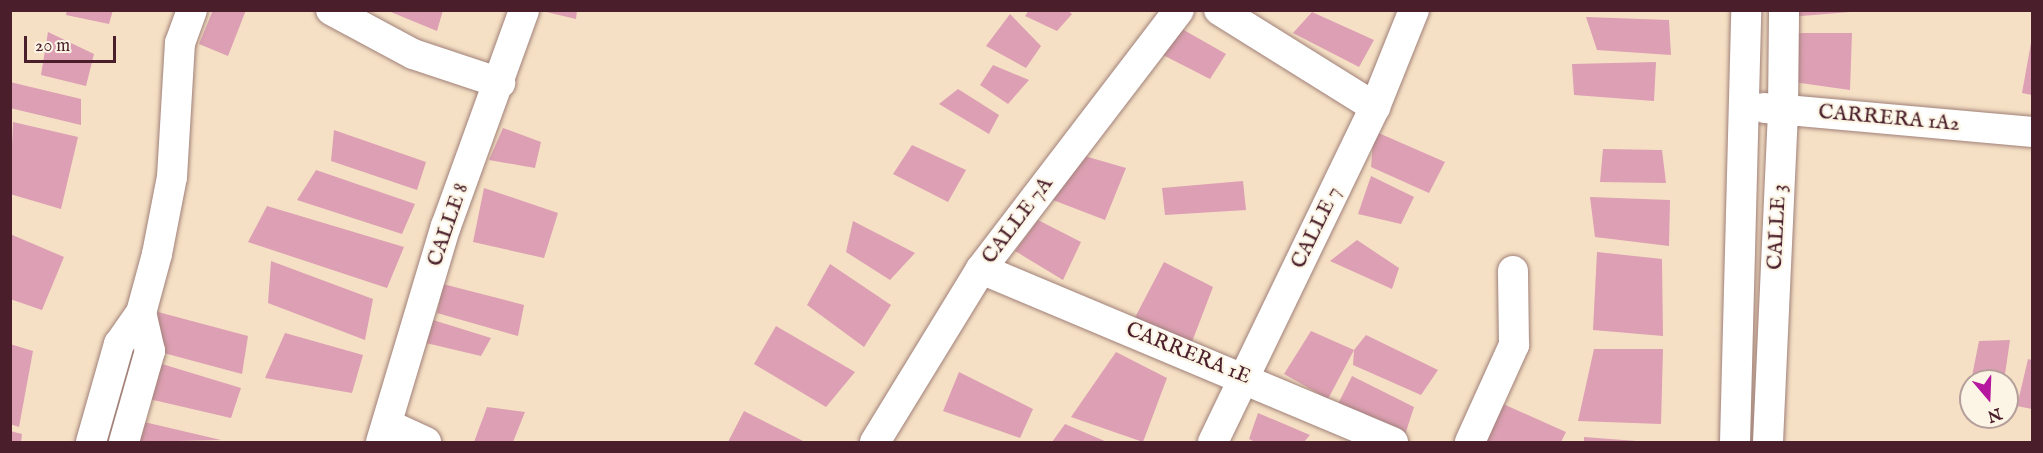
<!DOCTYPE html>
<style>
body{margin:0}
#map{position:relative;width:2043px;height:453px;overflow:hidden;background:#f5e0c5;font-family:"IM FELL English",serif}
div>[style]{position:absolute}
.building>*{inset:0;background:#dc9fb3}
.roads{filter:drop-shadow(0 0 2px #a08078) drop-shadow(0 0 2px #a08078)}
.street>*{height:30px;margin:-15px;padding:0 15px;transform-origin:15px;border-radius:15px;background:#fff}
span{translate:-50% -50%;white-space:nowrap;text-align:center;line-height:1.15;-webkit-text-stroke:4.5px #fcf5e5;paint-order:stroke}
.street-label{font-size:21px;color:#4a1f2b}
.frame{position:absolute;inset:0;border:12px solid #4a1f2b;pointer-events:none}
.north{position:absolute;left:1959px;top:369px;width:60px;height:60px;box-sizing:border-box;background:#fcf5e5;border:2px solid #b59f9b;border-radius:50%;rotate:161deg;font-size:16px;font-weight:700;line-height:24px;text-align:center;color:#4a1f2b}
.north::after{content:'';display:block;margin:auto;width:21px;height:27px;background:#b5179e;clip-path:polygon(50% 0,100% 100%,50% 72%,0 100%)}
.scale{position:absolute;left:24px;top:36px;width:92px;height:27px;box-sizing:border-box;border:3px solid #4a1f2b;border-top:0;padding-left:8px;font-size:18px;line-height:21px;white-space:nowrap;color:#4a1f2b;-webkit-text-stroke:4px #fcf5e5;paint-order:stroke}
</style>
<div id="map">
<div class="building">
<i style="clip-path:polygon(67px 10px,113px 10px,109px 24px,66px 15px)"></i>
<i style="clip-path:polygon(213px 10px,246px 10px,228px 56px,199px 44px)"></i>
<i style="clip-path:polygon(386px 10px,443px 10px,437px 31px)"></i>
<i style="clip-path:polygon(542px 10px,577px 10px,576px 19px,542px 11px)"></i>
<i style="clip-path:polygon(1029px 10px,1067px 10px,1072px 14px,1057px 31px,1025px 16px)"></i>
<i style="clip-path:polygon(1790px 10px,1850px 10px,1850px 12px,1789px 17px)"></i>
<i style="clip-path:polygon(1312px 12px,1374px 40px,1359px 67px,1293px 33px)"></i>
<i style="clip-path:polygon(1010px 14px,1041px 46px,1026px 68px,986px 46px)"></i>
<i style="clip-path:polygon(1586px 17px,1669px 20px,1671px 55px,1597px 50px)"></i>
<i style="clip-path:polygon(1182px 29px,1226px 54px,1210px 79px,1159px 53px)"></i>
<i style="clip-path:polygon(48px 32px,94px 54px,86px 86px,41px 75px)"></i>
<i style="clip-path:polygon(1788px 33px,1852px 33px,1850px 90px,1786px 81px)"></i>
<i style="clip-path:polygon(2031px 43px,2032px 43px,2032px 95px,2022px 93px)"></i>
<i style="clip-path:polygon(1656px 62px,1654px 101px,1574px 95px,1572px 64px)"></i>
<i style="clip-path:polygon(993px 65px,1029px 80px,1008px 104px,980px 85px)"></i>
<i style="clip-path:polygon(10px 82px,81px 99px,81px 125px,10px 108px)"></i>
<i style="clip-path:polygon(958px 89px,999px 115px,989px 134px,939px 104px)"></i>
<i style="clip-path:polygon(13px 122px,78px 137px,61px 209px,10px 194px)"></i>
<i style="clip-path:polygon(503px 128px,541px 142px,535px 168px,489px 160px)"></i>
<i style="clip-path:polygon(334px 130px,426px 162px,417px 190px,331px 161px)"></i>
<i style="clip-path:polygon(1374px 131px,1445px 162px,1429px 193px,1371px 167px)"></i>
<i style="clip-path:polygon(912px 145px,966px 170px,948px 202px,893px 174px)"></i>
<i style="clip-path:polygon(1603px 149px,1662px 150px,1666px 183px,1600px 182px)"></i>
<i style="clip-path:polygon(1081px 155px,1126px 168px,1105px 220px,1053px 200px)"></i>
<i style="clip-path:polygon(316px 170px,415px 204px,402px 234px,297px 200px)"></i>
<i style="clip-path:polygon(1371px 176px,1414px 197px,1401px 224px,1358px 214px)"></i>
<i style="clip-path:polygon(1243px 181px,1246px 210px,1165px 215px,1162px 188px)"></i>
<i style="clip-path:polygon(484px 188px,558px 213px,544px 258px,473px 242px)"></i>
<i style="clip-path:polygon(1590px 197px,1670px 200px,1669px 246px,1595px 237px)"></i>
<i style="clip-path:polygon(267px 206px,404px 247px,387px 288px,248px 242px)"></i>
<i style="clip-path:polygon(1038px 220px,1081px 242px,1063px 280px,1015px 251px)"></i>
<i style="clip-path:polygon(853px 221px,915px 253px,890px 280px,846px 252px)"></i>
<i style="clip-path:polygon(10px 234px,64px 257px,42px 310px,10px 299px)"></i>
<i style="clip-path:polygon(1357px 240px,1399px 268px,1392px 289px,1330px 261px)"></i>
<i style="clip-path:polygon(1597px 252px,1662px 259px,1663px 336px,1593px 330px)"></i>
<i style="clip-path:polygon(271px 261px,373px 299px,365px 340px,268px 303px)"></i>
<i style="clip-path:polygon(1164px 262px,1213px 287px,1190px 347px,1130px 327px)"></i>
<i style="clip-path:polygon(830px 264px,891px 305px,864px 347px,807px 305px)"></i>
<i style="clip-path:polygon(443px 284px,524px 305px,518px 336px,437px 313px)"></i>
<i style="clip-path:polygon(158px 312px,248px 336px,242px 374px,160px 352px)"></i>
<i style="clip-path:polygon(433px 320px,491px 338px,481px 356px,426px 343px)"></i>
<i style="clip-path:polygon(776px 326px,855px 372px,826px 407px,754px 364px)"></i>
<i style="clip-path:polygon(1311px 331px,1354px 350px,1328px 399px,1284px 374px)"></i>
<i style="clip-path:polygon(285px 333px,363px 355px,352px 393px,265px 378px)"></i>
<i style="clip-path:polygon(1366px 335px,1438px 370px,1421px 395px,1353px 365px,1354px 350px)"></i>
<i style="clip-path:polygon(2010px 340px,2004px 381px,1971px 381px,1979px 341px)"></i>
<i style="clip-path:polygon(10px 344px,33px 351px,19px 427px,10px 424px)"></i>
<i style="clip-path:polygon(1594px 349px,1663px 349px,1661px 424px,1578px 421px)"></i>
<i style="clip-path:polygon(1116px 352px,1167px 378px,1143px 442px,1071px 417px)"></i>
<i style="clip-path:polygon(2028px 359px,2032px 360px,2032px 409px,2017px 406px)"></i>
<i style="clip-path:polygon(162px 364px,241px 388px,231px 418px,149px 399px)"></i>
<i style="clip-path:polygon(959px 372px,1033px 409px,1020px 438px,943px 411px)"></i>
<i style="clip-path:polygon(1352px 376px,1414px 407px,1404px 438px,1336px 408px)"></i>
<i style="clip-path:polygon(1501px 403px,1566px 432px,1561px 442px,1481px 442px)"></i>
<i style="clip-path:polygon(487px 407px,525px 412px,513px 442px,474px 442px)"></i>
<i style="clip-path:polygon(744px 411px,805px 442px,728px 442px)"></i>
<i style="clip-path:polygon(1258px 413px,1310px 435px,1304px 442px,1255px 442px,1249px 439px)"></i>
<i style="clip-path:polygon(140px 421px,221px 440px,134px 442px)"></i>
<i style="clip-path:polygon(1065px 424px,1107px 442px,1052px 442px)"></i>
<i style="clip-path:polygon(10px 431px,22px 434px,21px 442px,10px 442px)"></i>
<i style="clip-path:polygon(1584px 437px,1637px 441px,1637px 442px,1584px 442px)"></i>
</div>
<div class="roads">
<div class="street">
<i style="left:331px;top:10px;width:93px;rotate:28.2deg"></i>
<i style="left:413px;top:54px;width:92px;rotate:18.4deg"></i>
<i style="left:1219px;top:10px;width:184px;rotate:31.9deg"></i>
<i style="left:1764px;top:108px;width:269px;rotate:5.1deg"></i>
<i style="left:981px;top:269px;width:447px;rotate:22.8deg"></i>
<i style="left:387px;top:424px;width:43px;rotate:24.8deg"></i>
<i style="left:91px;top:442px;width:102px;rotate:-74.1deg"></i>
<i style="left:119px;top:344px;width:38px;rotate:-55deg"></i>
<i style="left:141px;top:313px;width:61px;rotate:-74.8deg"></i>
<i style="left:157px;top:254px;width:78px;rotate:-79deg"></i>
<i style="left:172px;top:177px;width:134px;rotate:-86.6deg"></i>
<i style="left:180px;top:43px;width:35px;rotate:-70deg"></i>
<i style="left:124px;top:442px;width:95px;rotate:-74.1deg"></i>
<i style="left:150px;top:351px;width:39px;rotate:-103deg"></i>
<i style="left:381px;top:442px;width:226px;rotate:-73.3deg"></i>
<i style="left:446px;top:226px;width:230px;rotate:-70.1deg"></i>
<i style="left:875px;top:442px;width:203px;rotate:-58.5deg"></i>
<i style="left:981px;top:269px;width:326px;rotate:-52.6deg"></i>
<i style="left:1213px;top:442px;width:372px;rotate:-64.2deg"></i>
<i style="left:1375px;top:107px;width:105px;rotate:-68.1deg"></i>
<i style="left:1470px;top:442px;width:107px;rotate:-65.6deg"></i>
<i style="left:1514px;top:345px;width:74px;rotate:-90.8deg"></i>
<i style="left:1735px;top:442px;width:432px;rotate:-88.5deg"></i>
<i style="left:1768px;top:442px;width:332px;rotate:-87.4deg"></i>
<i style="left:1783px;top:110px;width:100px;rotate:-89.4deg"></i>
</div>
</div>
<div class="street-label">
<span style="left:1889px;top:119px;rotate:5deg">CARRERA 1A2</span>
<span style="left:1018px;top:221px;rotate:-53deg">CALLE 7A</span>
<span style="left:449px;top:225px;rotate:-71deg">CALLE 8</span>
<span style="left:1778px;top:227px;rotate:-87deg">CALLE 3</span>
<span style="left:1317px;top:228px;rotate:-64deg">CALLE 7</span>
<span style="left:1188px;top:354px;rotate:22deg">CARRERA 1E</span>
</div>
<div class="frame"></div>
<div class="north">N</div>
<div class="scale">20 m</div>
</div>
